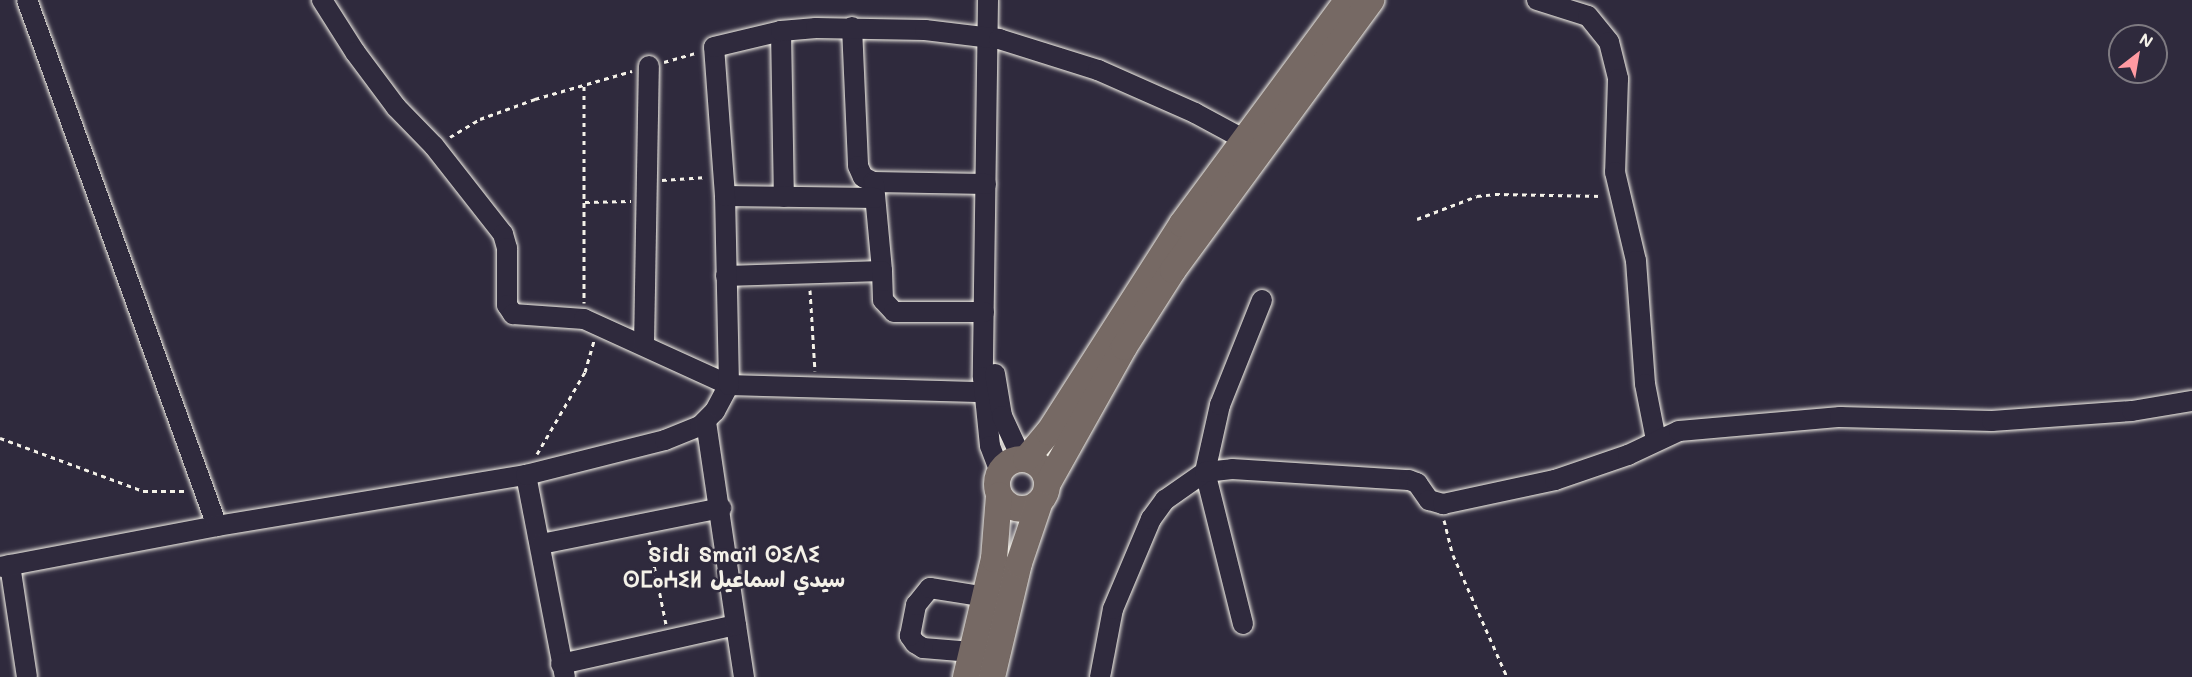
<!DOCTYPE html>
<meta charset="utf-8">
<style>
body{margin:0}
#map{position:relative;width:2192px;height:677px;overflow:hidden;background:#2f2a3d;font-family:Mali,"Playpen Sans Arabic","Noto Sans Tifinagh",sans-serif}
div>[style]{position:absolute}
.path>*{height:3px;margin-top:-1.5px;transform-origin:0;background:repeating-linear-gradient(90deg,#f4f1e8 0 4.5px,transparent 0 9px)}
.roads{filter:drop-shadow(0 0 2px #f4f1e8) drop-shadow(0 0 2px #f4f1e8)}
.minor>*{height:20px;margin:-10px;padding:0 10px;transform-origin:10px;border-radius:10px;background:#2f2a3d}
.major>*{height:26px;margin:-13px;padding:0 13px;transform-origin:13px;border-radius:13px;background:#766964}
.major>.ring{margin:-13px;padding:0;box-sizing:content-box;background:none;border:26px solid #766964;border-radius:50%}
span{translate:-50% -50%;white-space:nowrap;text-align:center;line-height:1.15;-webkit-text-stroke:5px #2f2a3d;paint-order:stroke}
.district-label{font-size:22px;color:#f4f1e8;font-weight:700}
.north{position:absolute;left:2108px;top:24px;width:60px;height:60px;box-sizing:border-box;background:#2f2a3d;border:2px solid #7e7a81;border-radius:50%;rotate:31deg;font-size:16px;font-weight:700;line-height:24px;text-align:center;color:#f4f1e8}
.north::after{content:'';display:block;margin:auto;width:21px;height:27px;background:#ff9aa2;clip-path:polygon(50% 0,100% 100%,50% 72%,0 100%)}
</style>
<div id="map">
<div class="path">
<i style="left:664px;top:62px;width:35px;rotate:-16deg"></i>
<i style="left:584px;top:86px;width:217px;rotate:90deg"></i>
<i style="left:450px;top:137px;width:35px;rotate:-31deg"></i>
<i style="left:480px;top:119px;width:59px;rotate:-20deg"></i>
<i style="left:535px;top:99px;width:101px;rotate:-16.1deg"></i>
<i style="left:662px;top:180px;width:45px;rotate:-3.8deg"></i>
<i style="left:585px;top:202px;width:46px;rotate:-1.2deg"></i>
<i style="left:1417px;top:219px;width:64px;rotate:-21deg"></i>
<i style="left:1477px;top:196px;width:18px;rotate:-6deg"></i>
<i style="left:1495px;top:194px;width:108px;rotate:1.1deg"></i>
<i style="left:810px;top:290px;width:81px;rotate:86.5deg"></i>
<i style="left:0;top:438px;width:153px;rotate:20.3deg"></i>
<i style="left:143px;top:491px;width:44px"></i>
<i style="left:537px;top:454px;width:95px;rotate:-59.7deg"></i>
<i style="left:585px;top:372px;width:33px;rotate:-74deg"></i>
<i style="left:1444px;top:520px;width:36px;rotate:76deg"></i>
<i style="left:1453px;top:555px;width:133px;rotate:66.1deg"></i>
<i style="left:649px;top:540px;width:86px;rotate:78.6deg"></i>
</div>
<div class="roads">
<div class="minor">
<i style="left:27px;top:0;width:559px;rotate:70.14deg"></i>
<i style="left:322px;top:0;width:62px;rotate:57.6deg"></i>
<i style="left:355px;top:52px;width:69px;rotate:53.3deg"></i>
<i style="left:396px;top:107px;width:54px;rotate:45.7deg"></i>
<i style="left:434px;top:146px;width:112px;rotate:51.9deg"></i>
<i style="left:503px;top:234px;width:15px;rotate:74deg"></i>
<i style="left:507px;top:248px;width:57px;rotate:90deg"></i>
<i style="left:507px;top:305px;width:11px;rotate:56deg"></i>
<i style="left:513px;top:314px;width:71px;rotate:4deg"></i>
<i style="left:584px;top:319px;width:159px;rotate:24.5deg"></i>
<i style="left:729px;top:385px;width:255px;rotate:1.6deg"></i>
<i style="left:988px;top:0;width:377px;rotate:90.8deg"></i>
<i style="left:983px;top:377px;width:69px;rotate:84.2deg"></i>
<i style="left:990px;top:446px;width:28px;rotate:69deg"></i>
<i style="left:1537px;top:0;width:53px;rotate:17.4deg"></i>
<i style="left:1588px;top:16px;width:33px;rotate:51deg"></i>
<i style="left:1609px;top:42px;width:38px;rotate:76deg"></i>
<i style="left:1618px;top:79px;width:93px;rotate:91.8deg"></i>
<i style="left:1615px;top:172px;width:91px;rotate:76.7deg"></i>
<i style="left:1636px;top:261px;width:123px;rotate:85.8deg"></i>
<i style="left:1645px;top:384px;width:57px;rotate:78.9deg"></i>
<i style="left:852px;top:27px;width:139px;rotate:87.5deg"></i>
<i style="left:858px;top:166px;width:12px;rotate:66deg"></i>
<i style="left:863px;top:177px;width:11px;rotate:27deg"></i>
<i style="left:873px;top:182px;width:113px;rotate:1deg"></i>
<i style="left:781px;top:31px;width:166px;rotate:89deg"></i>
<i style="left:874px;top:184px;width:87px;rotate:84.7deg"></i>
<i style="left:725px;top:196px;width:150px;rotate:0.8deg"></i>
<i style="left:726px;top:276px;width:156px;rotate:-1.8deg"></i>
<i style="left:882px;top:271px;width:29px;rotate:88deg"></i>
<i style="left:883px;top:300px;width:16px;rotate:47deg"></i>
<i style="left:894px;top:312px;width:90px"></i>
<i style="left:644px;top:345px;width:279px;rotate:-89deg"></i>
<i style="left:995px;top:374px;width:43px;rotate:80.5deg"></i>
<i style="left:1002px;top:416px;width:47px;rotate:65.1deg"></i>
<i style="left:526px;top:475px;width:206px;rotate:79.1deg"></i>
<i style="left:541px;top:544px;width:184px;rotate:-11.3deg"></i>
<i style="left:10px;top:565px;width:113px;rotate:81.4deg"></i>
<i style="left:0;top:567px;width:221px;rotate:-10.7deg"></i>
<i style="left:217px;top:526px;width:313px;rotate:-9.4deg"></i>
<i style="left:526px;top:475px;width:143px;rotate:-14.1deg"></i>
<i style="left:665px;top:440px;width:38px;rotate:-22deg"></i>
<i style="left:700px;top:426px;width:21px;rotate:-45deg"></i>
<i style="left:715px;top:411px;width:30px;rotate:-62deg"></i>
<i style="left:729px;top:385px;width:189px;rotate:-91.2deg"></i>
<i style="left:725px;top:196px;width:149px;rotate:-94.2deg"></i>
<i style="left:714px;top:47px;width:69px;rotate:-13.4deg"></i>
<i style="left:781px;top:31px;width:35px;rotate:-5deg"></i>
<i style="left:816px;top:28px;width:109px;rotate:1.1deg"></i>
<i style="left:925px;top:30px;width:75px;rotate:6.9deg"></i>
<i style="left:999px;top:39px;width:104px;rotate:17.4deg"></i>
<i style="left:1098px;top:70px;width:106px;rotate:23.9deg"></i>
<i style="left:1195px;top:113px;width:69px;rotate:28.4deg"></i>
<i style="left:1243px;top:624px;width:157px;rotate:-104deg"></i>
<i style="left:1205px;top:472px;width:69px;rotate:-77.4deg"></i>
<i style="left:1220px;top:405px;width:113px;rotate:-68.2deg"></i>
<i style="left:736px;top:625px;width:53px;rotate:81.3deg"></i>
<i style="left:972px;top:652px;width:49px;rotate:-175.3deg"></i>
<i style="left:923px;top:648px;width:9px;rotate:-148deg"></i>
<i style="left:915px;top:643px;width:9px;rotate:-126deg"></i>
<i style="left:910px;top:636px;width:32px;rotate:-79deg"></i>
<i style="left:916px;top:605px;width:22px;rotate:-51deg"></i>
<i style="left:930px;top:588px;width:58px;rotate:9deg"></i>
<i style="left:561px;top:664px;width:179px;rotate:-12.6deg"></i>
<i style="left:736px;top:625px;width:206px;rotate:-98.4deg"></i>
<i style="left:1100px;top:677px;width:69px;rotate:-79.2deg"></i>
<i style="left:1113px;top:609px;width:98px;rotate:-67.1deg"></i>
<i style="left:1151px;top:519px;width:24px;rotate:-54deg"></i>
<i style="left:1165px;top:500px;width:49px;rotate:-35deg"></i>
<i style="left:1205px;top:472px;width:27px;rotate:-6deg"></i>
<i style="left:1232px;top:469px;width:177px;rotate:3.6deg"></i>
<i style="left:1409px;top:480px;width:9px;rotate:21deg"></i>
<i style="left:1417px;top:483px;width:21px;rotate:55deg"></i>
<i style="left:1429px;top:500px;width:15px;rotate:16deg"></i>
<i style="left:1443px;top:504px;width:115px;rotate:-12.1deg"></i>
<i style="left:1555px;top:480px;width:77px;rotate:-18.9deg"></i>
<i style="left:1628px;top:455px;width:56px;rotate:-25.2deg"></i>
<i style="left:1679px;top:431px;width:162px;rotate:-5deg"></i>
<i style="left:1840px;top:417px;width:152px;rotate:1.5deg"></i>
<i style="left:1992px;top:421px;width:140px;rotate:-4.1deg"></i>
<i style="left:2132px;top:411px;width:61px;rotate:-9.5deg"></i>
</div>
<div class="major">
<i class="ring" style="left:997px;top:459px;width:24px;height:24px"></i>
<i style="left:1026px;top:459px;width:35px;rotate:-50deg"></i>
<i style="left:1049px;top:432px;width:247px;rotate:-57.4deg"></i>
<i style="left:1182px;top:224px;width:279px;rotate:-53.5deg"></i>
<i style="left:1048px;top:483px;width:156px;rotate:-60.8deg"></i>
<i style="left:1124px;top:347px;width:91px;rotate:-57.5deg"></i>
<i style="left:1173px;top:270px;width:335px;rotate:-53.7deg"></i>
<i style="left:966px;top:677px;width:121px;rotate:-76.7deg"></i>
<i style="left:994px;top:559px;width:64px;rotate:-85.5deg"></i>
<i style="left:992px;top:677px;width:117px;rotate:-76.7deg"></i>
<i style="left:1019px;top:563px;width:62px;rotate:-71.3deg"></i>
</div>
</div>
<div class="district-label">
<span style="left:734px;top:566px">Sidi Smaïl ⵙⵉⴷⵉ<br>ⵙⵎⴰⵄⵉⵍ سيدي اسماعيل</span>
</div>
<div class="north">N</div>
</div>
